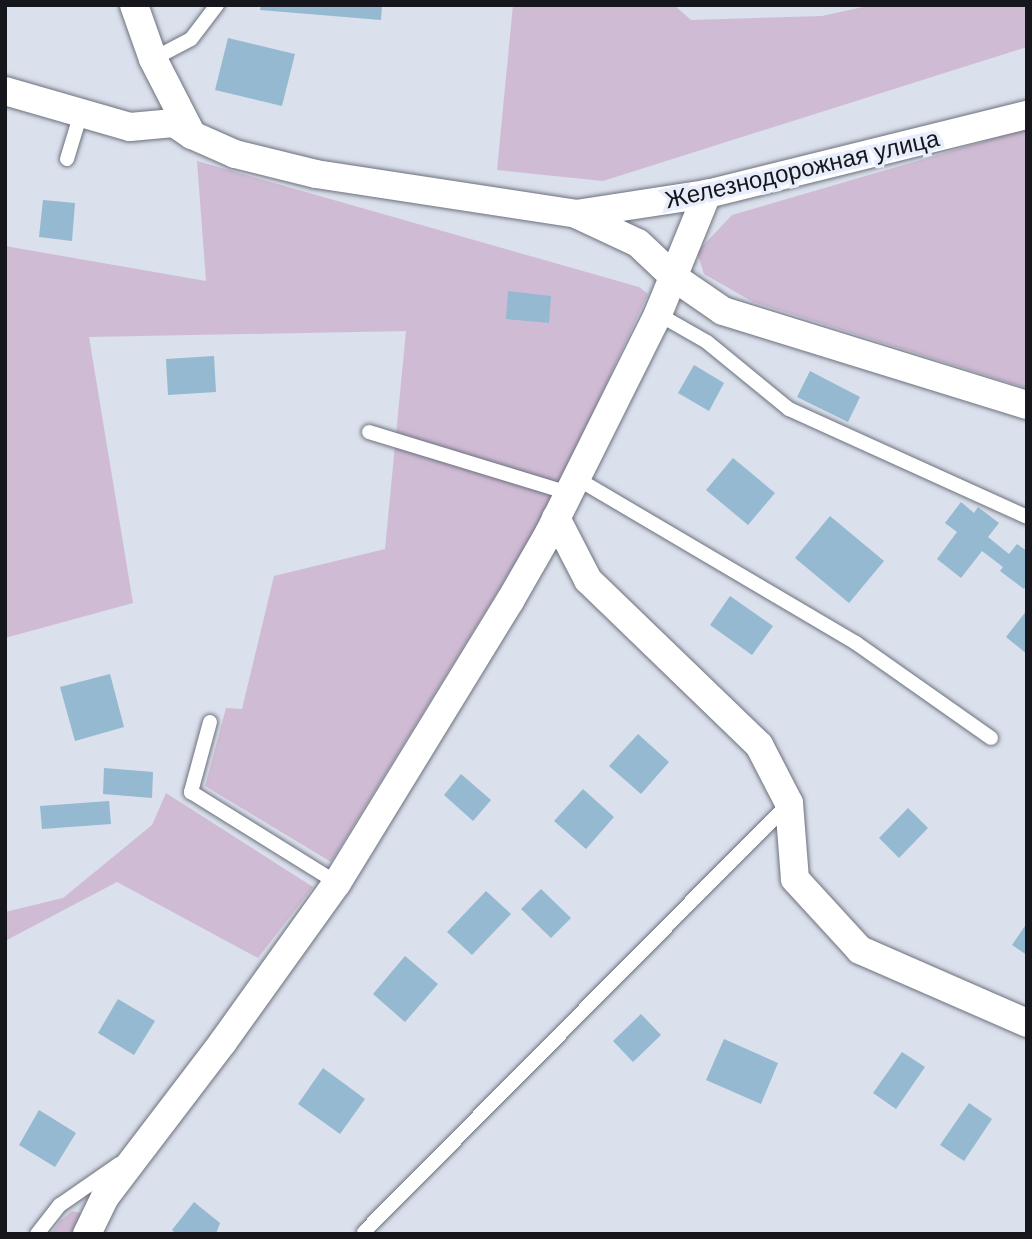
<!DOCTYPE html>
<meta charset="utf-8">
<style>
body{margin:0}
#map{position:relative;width:1032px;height:1239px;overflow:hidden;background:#dae0ec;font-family:Helvetica,sans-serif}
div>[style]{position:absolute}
.green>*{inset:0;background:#d0bbd5}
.building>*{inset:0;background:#94b9d0}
.roads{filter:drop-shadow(0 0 2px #6c717c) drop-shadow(0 0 2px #6c717c)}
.lane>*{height:14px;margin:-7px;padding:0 7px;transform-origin:7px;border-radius:7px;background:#fff}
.street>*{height:28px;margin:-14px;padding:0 14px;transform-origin:14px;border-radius:14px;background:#fff}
span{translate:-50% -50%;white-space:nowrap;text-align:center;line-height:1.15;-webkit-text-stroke:7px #e7edfa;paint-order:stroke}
.street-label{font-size:24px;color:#15171c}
.frame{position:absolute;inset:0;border:7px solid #15171c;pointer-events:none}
</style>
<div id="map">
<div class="green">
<i style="clip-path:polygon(513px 5px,674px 5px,691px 20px,822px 16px,872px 5px,1027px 5px,1027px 47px,603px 181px,497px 170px)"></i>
<i style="clip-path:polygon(1027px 129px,1027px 388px,753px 302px,704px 274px,697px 252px,732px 215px)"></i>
<i style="clip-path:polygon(197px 161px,639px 287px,648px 294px,547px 511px,331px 862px,205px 786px,226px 708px,242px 709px,274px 576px,385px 549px,406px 331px,89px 337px,133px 603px,5px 638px,5px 246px,206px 281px)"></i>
<i style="clip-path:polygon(166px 793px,313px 887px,258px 958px,117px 882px,5px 941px,5px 912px,63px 898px,152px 825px)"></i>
<i style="clip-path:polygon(72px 1211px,80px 1213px,85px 1220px,80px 1234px,51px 1234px,60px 1221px)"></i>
</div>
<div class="building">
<i style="clip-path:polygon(261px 5px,382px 5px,381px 20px,260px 10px)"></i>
<i style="clip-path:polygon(228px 38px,295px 54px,282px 106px,215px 90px)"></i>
<i style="clip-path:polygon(43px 200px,75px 203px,72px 241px,39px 237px)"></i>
<i style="clip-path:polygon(508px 291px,551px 296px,549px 323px,506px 319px)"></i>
<i style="clip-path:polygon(214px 356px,216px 392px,168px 395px,166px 359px)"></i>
<i style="clip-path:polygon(694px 365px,724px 383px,709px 411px,678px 393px)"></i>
<i style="clip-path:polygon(810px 371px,860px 397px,848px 422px,797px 397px)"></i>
<i style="clip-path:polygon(733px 458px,775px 493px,748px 525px,706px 490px)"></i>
<i style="clip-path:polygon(961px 502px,974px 513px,978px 507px,999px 523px,988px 537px,1009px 554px,1017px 544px,1027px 551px,1027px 585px,1024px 589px,1000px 571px,1003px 567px,982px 551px,961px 578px,937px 559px,957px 532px,945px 523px)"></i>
<i style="clip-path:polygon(830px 516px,884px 561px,849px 603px,795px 558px)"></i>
<i style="clip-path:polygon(730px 596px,773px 626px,752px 655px,710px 625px)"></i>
<i style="clip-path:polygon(1027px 610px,1027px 654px,1006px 637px)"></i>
<i style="clip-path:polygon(110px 674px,124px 727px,75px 741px,60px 687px)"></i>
<i style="clip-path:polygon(638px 734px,669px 762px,641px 794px,609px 766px)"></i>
<i style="clip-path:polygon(104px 768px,153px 772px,152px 798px,103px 794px)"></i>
<i style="clip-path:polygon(461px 774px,491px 800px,473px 821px,444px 795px)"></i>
<i style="clip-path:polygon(583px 789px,614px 817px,586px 849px,554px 821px)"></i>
<i style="clip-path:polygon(109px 801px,111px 824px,42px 829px,40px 806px)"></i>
<i style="clip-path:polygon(908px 808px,928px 828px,899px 858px,879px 838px)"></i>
<i style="clip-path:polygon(541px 889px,571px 918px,551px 938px,521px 909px)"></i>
<i style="clip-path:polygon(486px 891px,511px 914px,472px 955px,447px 932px)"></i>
<i style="clip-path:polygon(1027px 923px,1027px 955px,1012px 945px)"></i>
<i style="clip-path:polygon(405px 956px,438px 984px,405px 1022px,373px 994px)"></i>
<i style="clip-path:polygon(118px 999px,155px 1021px,134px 1055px,98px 1033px)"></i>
<i style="clip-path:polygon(641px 1014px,661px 1035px,633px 1062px,613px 1041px)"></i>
<i style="clip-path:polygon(724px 1039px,778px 1063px,761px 1104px,706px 1080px)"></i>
<i style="clip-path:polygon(902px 1052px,925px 1067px,896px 1109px,873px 1093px)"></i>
<i style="clip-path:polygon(323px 1068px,365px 1099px,340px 1134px,298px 1104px)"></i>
<i style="clip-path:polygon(969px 1103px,992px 1119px,964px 1161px,940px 1145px)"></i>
<i style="clip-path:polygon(39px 1110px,76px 1133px,55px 1167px,19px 1145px)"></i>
<i style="clip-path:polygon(194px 1202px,220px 1223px,216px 1234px,176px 1234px,172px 1230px)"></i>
</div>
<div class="roads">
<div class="lane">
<i style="left:153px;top:59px;width:43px;rotate:-27.8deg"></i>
<i style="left:191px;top:39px;width:43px;rotate:-52.6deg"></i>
<i style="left:67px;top:159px;width:48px;rotate:-73.1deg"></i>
<i style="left:658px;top:314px;width:56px;rotate:29.7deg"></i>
<i style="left:707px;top:342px;width:106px;rotate:39.3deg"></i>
<i style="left:789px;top:409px;width:261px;rotate:24.4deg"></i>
<i style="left:369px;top:432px;width:209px;rotate:17deg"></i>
<i style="left:576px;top:478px;width:325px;rotate:30.5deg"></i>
<i style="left:856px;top:643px;width:165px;rotate:35.1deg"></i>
<i style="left:210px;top:722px;width:73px;rotate:105.2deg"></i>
<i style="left:191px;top:792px;width:172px;rotate:31.9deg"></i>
<i style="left:364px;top:1232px;width:602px;rotate:-45.27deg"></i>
<i style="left:37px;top:1234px;width:37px;rotate:-52deg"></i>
<i style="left:60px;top:1205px;width:72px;rotate:-34.8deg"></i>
</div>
<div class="street">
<i style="left:134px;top:5px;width:57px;rotate:70.6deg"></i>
<i style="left:153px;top:59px;width:85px;rotate:62.8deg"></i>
<i style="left:5px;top:91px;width:130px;rotate:16.1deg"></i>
<i style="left:130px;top:127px;width:44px;rotate:-5.2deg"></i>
<i style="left:174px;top:123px;width:22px;rotate:34deg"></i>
<i style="left:192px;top:135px;width:47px;rotate:23.8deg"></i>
<i style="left:235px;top:154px;width:83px;rotate:13.9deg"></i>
<i style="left:316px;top:174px;width:263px;rotate:8.7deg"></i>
<i style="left:576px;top:214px;width:68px;rotate:25.1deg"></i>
<i style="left:638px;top:243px;width:51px;rotate:43.4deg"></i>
<i style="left:675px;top:278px;width:58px;rotate:34.5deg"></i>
<i style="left:723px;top:311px;width:318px;rotate:17.2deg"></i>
<i style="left:576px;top:214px;width:133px;rotate:-8.7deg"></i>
<i style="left:707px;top:194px;width:330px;rotate:-13.9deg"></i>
<i style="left:556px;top:518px;width:70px;rotate:62.7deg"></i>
<i style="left:588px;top:580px;width:238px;rotate:44deg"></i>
<i style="left:759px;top:745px;width:65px;rotate:62.7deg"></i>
<i style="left:789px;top:803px;width:76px;rotate:85.5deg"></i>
<i style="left:795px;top:879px;width:96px;rotate:47.5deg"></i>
<i style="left:860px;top:950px;width:182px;rotate:23.6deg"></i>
<i style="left:87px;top:1234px;width:41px;rotate:-64.1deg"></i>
<i style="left:105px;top:1197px;width:195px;rotate:-52.7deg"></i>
<i style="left:223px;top:1042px;width:196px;rotate:-54.4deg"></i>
<i style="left:337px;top:883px;width:331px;rotate:-58.5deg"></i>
<i style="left:510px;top:601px;width:78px;rotate:-60.2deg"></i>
<i style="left:549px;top:533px;width:245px;rotate:-63.5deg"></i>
<i style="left:658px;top:314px;width:130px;rotate:-67.8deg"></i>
</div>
</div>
<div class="street-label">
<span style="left:802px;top:169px;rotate:-13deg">Железнодорожная улица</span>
</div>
<div class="frame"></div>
</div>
